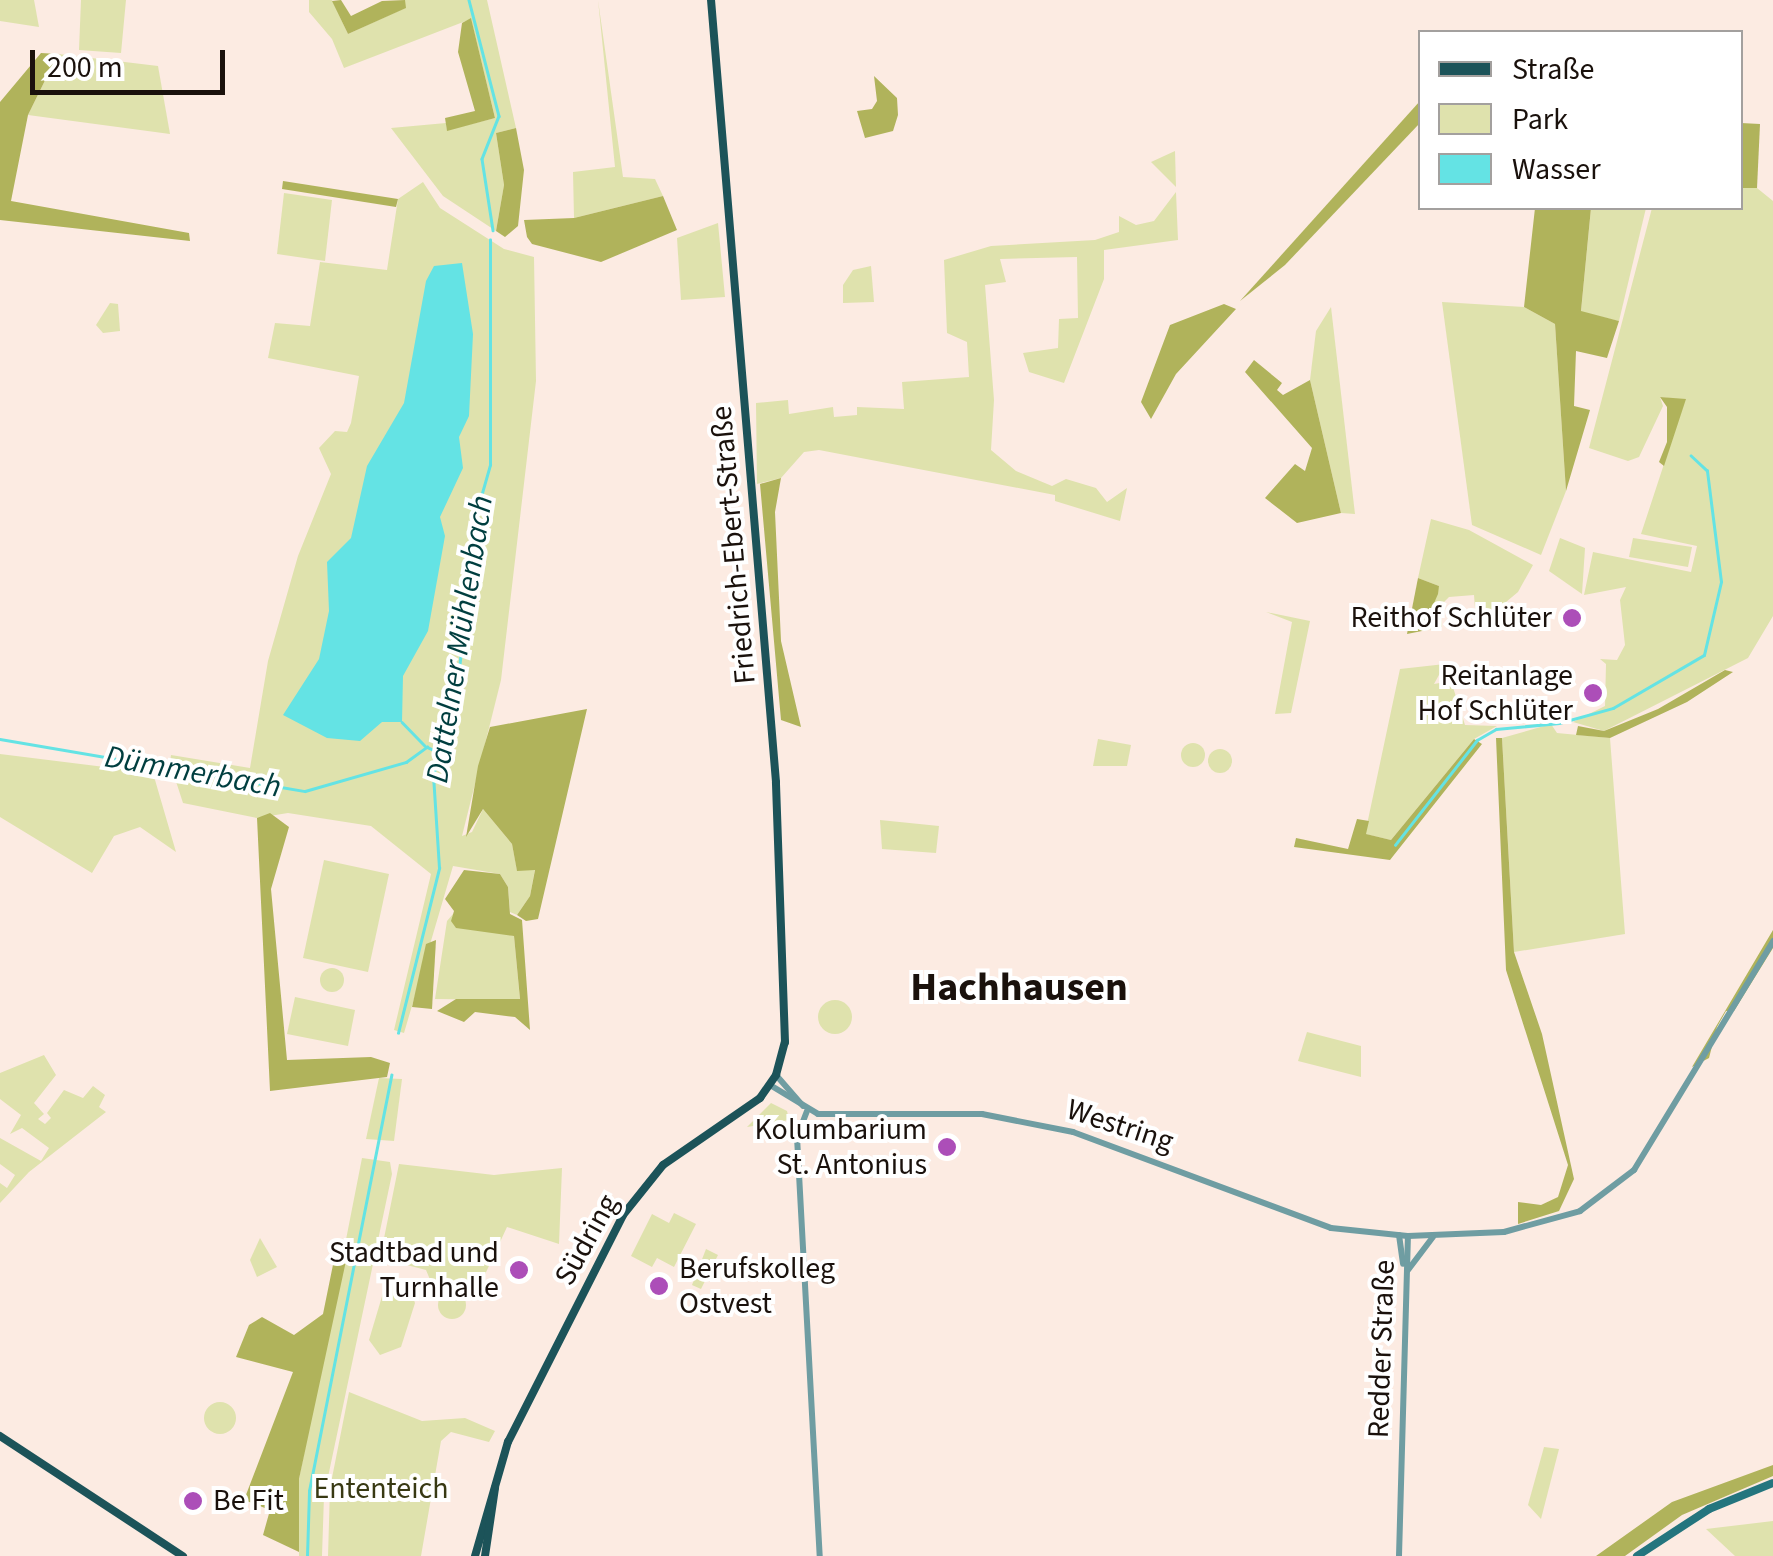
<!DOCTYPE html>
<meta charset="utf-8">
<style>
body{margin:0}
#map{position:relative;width:1773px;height:1556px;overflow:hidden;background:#fcebe2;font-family:"Source Sans 3",sans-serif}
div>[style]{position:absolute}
.green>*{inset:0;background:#dfe2ad}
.round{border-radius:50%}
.forest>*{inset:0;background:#b0b35b}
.water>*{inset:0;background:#64e3e4}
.stream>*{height:2.5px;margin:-1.25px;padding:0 1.25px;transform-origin:1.25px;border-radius:1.25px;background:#64e3e4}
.tertiary>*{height:6px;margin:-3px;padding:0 3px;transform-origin:3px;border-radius:3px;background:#6f9da2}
.secondary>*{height:8px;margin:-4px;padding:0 4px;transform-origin:4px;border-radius:4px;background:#24757e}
.primary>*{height:8px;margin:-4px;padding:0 4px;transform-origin:4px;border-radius:4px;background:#1c5359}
.dots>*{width:28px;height:28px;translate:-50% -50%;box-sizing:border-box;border:5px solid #fff;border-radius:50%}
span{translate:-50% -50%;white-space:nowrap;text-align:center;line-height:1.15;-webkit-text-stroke:8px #fff;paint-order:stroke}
.street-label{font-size:30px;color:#1a110c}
.poi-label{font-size:30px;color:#1a110c}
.right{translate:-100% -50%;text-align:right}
.left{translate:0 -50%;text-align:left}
.park-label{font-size:30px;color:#383913}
.water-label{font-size:32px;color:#003e3f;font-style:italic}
.district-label{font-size:40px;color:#1a110c;font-weight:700}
.legend{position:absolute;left:1418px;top:30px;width:325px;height:180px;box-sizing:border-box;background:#fff;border:2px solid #a3a09e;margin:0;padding:12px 18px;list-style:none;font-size:30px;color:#1a110c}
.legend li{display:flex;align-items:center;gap:20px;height:50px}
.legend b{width:50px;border:2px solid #a3a09e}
.scale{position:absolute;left:30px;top:50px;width:195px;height:45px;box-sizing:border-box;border:5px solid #1a110c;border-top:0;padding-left:12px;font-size:30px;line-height:35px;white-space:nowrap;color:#1a110c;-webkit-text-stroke:8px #fff;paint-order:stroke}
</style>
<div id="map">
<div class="green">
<i style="clip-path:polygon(0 0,34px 0,39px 27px,0 21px)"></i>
<i style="clip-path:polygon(81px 0,126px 0,121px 53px,79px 50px)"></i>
<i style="clip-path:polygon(309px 0,332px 0,348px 34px,405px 8px,405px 0,487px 0,516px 128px,496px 133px,504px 185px,496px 231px,443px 196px,391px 128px,446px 123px,447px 130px,495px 118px,471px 19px,344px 68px,332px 39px,309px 12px)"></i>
<i style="clip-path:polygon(598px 0,623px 177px,655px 179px,663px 196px,574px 218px,573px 172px,615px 167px)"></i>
<i style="clip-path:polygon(58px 54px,158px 66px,170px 134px,28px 115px)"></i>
<i style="clip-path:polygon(1175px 151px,1176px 187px,1151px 162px)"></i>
<i style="clip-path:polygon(423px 182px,440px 208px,504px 249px,534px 257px,536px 381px,501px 680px,462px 836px,472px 832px,483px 809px,512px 844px,517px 870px,535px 869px,530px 896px,517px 915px,510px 912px,508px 887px,500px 874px,453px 866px,404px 1033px,394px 1030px,431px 874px,371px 826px,288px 813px,257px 818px,183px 803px,170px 763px,171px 755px,250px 768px,268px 661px,298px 556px,331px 474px,319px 448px,335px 431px,347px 432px,351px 423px,359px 376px,268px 358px,275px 323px,310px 326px,320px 262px,387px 270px,398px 199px)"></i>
<i style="clip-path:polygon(1741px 188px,1757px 188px,1773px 201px,1773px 616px,1748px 658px,1604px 731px,1573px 722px,1605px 706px,1606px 664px,1600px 659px,1617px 660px,1625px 645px,1620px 600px,1626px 587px,1584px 595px,1593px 552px,1691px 572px,1697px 546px,1641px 534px,1685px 400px,1660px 397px,1663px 406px,1639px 457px,1628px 461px,1589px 448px,1652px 208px,1740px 208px)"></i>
<i style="clip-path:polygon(1176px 192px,1178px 240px,1104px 250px,1104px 279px,1064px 383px,1029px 372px,1023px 353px,1058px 348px,1059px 319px,1078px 318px,1077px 257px,1000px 259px,1006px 282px,985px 285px,994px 400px,991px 450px,1016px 471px,1052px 486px,1066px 479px,1096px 488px,1107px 502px,1127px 488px,1120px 521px,1055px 501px,1055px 495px,819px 450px,804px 452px,781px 478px,757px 484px,756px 403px,788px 400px,789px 414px,833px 407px,834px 417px,857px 415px,857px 407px,904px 409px,902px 382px,969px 377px,967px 342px,947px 333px,944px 260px,991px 246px,1095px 240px,1119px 232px,1119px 216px,1136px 225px,1154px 221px)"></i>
<i style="clip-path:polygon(284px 193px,332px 200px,325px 261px,277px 254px)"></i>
<i style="clip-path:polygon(1591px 208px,1646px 208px,1619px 321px,1581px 312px)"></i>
<i style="clip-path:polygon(718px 223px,725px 297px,681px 300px,677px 238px)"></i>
<i style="clip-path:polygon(871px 266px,874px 302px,843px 303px,843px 285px,853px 270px)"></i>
<i style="clip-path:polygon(1442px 302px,1524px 307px,1555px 324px,1566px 491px,1541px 555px,1472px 525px)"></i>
<i style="clip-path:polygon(110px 303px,118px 304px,120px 331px,103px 333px,96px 325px)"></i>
<i style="clip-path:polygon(1331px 307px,1355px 514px,1341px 513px,1310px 380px,1316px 331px)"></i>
<i style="clip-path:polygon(1431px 519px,1469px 530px,1533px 565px,1518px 592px,1482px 622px,1476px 621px,1474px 595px,1449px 597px,1440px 606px,1442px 627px,1422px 631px,1439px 586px,1418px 578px)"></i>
<i style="clip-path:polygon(1560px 538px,1585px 548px,1582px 594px,1549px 571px)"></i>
<i style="clip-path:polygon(1633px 538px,1692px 547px,1688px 567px,1629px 557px)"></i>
<i style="clip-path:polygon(1266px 612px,1310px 621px,1291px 713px,1275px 714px,1292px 622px)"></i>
<i style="clip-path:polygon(1445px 664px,1434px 684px,1451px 681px,1465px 725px,1497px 726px,1474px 739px,1391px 840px,1365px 834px,1400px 669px)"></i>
<i style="clip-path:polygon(1551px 724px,1557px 733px,1610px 738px,1625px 934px,1514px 952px,1502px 738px)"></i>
<i style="clip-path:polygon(1098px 739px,1131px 745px,1127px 766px,1093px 766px)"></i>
<i class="round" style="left:1181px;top:743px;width:24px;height:24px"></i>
<i class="round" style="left:1208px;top:749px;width:24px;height:24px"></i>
<i style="clip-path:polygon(0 754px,153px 773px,176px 852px,140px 827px,114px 836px,92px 873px,0 817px)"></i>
<i style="clip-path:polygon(880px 820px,939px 826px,936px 853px,882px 849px)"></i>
<i style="clip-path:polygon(324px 860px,389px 874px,368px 972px,303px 958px)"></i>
<i style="clip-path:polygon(453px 914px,452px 921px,514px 936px,520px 1000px,435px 999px,447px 921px)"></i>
<i class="round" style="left:320px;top:968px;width:24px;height:24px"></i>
<i style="clip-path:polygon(295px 997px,355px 1010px,348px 1046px,287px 1034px)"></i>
<i class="round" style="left:818px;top:1000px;width:34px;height:34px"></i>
<i style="clip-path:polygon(1307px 1032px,1361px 1046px,1361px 1077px,1298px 1061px)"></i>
<i style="clip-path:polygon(44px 1055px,56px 1075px,34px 1103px,44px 1114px,38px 1119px,45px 1124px,51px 1118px,47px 1113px,64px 1090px,83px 1098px,93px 1086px,105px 1095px,99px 1107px,106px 1112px,29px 1172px,0 1203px,0 1183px,7px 1188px,15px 1175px,0 1164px,0 1138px,41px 1161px,49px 1148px,22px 1128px,10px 1134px,21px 1115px,0 1099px,0 1073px)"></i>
<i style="clip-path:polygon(379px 1078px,402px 1079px,394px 1141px,366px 1139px)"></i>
<i style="clip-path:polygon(771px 1103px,787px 1111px,789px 1120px,747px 1127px)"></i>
<i style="clip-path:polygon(362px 1158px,390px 1162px,392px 1174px,324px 1496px,322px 1556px,299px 1556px,299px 1479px)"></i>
<i style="clip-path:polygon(399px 1164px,494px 1175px,562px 1168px,559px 1244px,507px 1227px,475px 1296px,431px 1282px,426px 1270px,380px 1258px)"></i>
<i style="clip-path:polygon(674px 1213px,696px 1224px,674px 1267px,657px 1258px,652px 1267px,631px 1256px,652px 1214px,669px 1223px)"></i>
<i style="clip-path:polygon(260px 1238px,277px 1267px,257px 1277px,250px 1260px)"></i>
<i style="clip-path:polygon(706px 1249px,718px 1255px,701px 1289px,692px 1285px)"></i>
<i style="clip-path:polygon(393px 1285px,410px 1289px,415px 1303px,401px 1347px,380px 1355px,369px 1340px,383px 1293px)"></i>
<i class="round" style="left:438px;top:1291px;width:28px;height:28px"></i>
<i style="clip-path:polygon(349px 1392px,422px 1421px,465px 1418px,495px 1431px,489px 1442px,451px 1432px,441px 1441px,421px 1556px,328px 1556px,330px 1488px)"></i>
<i class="round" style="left:204px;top:1402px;width:32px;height:32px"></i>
<i style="clip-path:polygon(1544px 1447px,1559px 1449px,1541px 1519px,1528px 1505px)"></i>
<i style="clip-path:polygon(1773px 1521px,1773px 1556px,1735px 1556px,1706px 1529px)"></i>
</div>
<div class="forest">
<i style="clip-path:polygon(341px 0,351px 16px,382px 1px,405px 0,406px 8px,348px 34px,332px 1px)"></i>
<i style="clip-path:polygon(471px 18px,495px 118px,447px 131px,445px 118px,475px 111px,458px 52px,462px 23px)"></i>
<i style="clip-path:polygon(41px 53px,58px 54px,28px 115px,11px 201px,189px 233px,190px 241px,0 220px,0 102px)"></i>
<i style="clip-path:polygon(874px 76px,897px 98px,898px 115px,893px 131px,865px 138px,857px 111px,872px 109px,877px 101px)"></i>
<i style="clip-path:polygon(1420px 101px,1419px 124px,1285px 265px,1240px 301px)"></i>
<i style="clip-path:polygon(1741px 123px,1760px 124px,1757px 188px,1741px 188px)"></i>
<i style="clip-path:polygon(516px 128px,524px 170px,518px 226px,505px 237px,496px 231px,504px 185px,496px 133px)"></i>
<i style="clip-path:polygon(283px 181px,398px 199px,396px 207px,282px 189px)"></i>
<i style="clip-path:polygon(663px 196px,677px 230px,601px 262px,532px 244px,527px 237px,524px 220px,574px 218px)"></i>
<i style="clip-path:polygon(1535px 208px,1591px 208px,1581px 311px,1619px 321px,1607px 358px,1576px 351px,1574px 406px,1590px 410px,1566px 491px,1555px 324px,1524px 307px)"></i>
<i style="clip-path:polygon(1224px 304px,1236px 309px,1176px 374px,1151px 419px,1141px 402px,1170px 325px)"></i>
<i style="clip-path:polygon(1254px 360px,1282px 383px,1277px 390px,1283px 395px,1310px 380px,1341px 513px,1297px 523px,1265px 498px,1295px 464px,1305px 471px,1312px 448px,1245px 372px)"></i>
<i style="clip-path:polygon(1660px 397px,1686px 399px,1664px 466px,1659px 462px,1667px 442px,1667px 407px)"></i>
<i style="clip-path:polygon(781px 478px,775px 512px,781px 641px,801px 727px,781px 720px,760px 484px)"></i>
<i style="clip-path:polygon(1418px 578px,1439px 586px,1438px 594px,1422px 631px,1407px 634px)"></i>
<i style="clip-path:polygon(1725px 670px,1733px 672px,1687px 702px,1610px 738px,1576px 735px,1578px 726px,1604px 731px,1658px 709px)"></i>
<i style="clip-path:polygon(587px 709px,538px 919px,526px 921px,517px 915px,530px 896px,535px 870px,517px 871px,512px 844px,483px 809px,466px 837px,478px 766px,490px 727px)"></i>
<i style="clip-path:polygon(1496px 738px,1502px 738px,1514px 952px,1542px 1034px,1574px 1179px,1559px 1211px,1518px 1224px,1518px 1202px,1541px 1205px,1558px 1197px,1568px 1165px,1506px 970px)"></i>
<i style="clip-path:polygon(1474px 739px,1482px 744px,1390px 860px,1294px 847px,1296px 838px,1348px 849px,1357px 819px,1369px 821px,1366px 834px,1391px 840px)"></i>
<i style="clip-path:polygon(270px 813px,289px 827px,271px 889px,287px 1060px,371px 1057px,390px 1063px,387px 1077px,270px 1091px,257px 818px)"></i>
<i style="clip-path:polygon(464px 870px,500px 874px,508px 887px,510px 914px,522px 920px,530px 1030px,515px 1017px,475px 1012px,464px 1022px,437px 1011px,456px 999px,520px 999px,514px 936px,456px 928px,451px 921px,454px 911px,445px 899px)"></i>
<i style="clip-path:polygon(1773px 930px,1773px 948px,1734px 1011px,1726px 1011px,1717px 1027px,1709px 1058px,1692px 1067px)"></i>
<i style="clip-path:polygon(436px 940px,432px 1009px,412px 1007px,426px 944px)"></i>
<i style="clip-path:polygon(337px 1245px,349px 1247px,299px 1479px,299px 1552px,263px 1535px,270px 1510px,244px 1500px,293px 1372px,236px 1357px,249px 1325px,262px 1317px,294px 1335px,323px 1314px)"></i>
<i style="clip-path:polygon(1773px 1465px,1773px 1476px,1682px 1515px,1625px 1556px,1596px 1556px,1672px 1502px)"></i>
</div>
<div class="water">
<i style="clip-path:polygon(462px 263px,473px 334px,469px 416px,459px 437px,463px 468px,440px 517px,445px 536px,428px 631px,403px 676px,402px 722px,382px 722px,360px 741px,327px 738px,283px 715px,319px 659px,329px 611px,327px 562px,351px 538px,367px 466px,404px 403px,426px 281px,434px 266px)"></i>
</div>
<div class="stream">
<i style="left:469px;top:0;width:120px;rotate:75.5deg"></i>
<i style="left:499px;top:116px;width:46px;rotate:111.6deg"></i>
<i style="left:482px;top:159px;width:72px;rotate:81.2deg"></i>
<i style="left:402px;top:722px;width:33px;rotate:46deg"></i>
<i style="left:0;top:739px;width:309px;rotate:9.7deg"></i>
<i style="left:305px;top:791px;width:105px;rotate:-16deg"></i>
<i style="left:406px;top:762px;width:26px;rotate:-36deg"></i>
<i style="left:427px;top:747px;width:10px;rotate:24deg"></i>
<i style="left:1395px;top:845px;width:133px;rotate:-52deg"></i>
<i style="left:1477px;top:740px;width:22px;rotate:-30deg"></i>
<i style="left:1496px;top:729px;width:63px;rotate:-5.4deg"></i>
<i style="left:1559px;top:723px;width:56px;rotate:-15.5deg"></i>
<i style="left:1613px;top:708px;width:105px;rotate:-30.2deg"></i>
<i style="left:1704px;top:655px;width:75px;rotate:-76.9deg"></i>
<i style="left:1721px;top:582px;width:112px;rotate:-97.2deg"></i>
<i style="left:1707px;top:471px;width:22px;rotate:-137deg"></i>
<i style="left:398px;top:1033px;width:170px;rotate:-76deg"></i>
<i style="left:439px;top:868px;width:93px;rotate:-93.7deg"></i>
<i style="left:433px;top:775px;width:72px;rotate:-72.3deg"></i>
<i style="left:455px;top:706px;width:193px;rotate:-83.8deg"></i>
<i style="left:476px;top:514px;width:51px;rotate:-74.1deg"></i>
<i style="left:490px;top:465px;width:225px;rotate:-90deg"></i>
<i style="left:307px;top:1556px;width:65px;rotate:-88.2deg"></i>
<i style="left:309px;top:1491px;width:424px;rotate:-78.8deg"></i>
</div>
<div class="tertiary">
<i style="left:776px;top:1075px;width:41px;rotate:48.9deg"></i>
<i style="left:770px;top:1085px;width:56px;rotate:31.1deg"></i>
<i style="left:818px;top:1114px;width:164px"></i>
<i style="left:982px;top:1114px;width:93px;rotate:11.2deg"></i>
<i style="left:1073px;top:1132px;width:275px;rotate:20.4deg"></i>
<i style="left:1331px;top:1228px;width:77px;rotate:5.9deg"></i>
<i style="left:1408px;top:1236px;width:96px;rotate:-2.4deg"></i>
<i style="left:1504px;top:1232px;width:79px;rotate:-15.4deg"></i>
<i style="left:1580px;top:1211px;width:68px;rotate:-37.2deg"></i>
<i style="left:1634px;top:1170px;width:268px;rotate:-58.7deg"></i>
<i style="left:807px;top:1111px;width:28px;rotate:111deg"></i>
<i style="left:797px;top:1137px;width:420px;rotate:86.9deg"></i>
<i style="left:1399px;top:1235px;width:29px;rotate:82deg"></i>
<i style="left:1408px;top:1270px;width:41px;rotate:-52.9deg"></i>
<i style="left:1399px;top:1556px;width:320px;rotate:-88.4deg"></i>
</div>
<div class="secondary">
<i style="left:1637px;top:1556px;width:86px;rotate:-33.1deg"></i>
<i style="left:1709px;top:1509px;width:69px;rotate:-22.1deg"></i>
</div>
<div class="primary">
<i style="left:0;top:1436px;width:219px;rotate:33.3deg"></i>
<i style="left:475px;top:1556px;width:119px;rotate:-73.9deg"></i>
<i style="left:508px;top:1442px;width:254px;rotate:-63.1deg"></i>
<i style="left:623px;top:1215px;width:64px;rotate:-51.3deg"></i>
<i style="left:663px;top:1165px;width:118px;rotate:-34.6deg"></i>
<i style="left:760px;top:1098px;width:28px;rotate:-55deg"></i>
<i style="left:776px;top:1075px;width:34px;rotate:-75deg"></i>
<i style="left:785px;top:1042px;width:260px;rotate:-92deg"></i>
<i style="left:776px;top:782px;width:785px;rotate:-94.75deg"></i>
<i style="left:485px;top:1556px;width:69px;rotate:-81.6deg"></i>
</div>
<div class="dots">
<i style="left:1572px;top:618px;background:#ac4eb8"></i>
<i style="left:1593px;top:693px;background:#ac4eb8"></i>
<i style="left:947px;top:1147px;background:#ac4eb8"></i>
<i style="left:519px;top:1270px;background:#ac4eb8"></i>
<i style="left:659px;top:1286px;background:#ac4eb8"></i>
<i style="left:193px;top:1501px;background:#ac4eb8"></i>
</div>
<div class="street-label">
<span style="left:734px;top:545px;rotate:-95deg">Friedrich-Ebert-Straße</span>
<span style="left:1120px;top:1126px;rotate:18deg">Westring</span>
<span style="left:587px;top:1240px;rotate:-61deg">Südring</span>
<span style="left:1382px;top:1349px;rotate:-88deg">Redder Straße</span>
</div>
<div class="poi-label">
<span class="right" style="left:1552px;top:618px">Reithof Schlüter</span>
<span class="right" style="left:1573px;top:693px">Reitanlage<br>Hof Schlüter</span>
<span class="right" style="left:927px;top:1147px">Kolumbarium<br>St. Antonius</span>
<span class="right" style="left:499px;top:1270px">Stadtbad und<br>Turnhalle</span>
<span class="left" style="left:679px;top:1286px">Berufskolleg<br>Ostvest</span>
<span class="left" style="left:213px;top:1501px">Be Fit</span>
</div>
<div class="park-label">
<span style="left:381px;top:1489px">Ententeich</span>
</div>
<div class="water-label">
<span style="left:460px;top:639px;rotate:-81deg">Dattelner Mühlenbach</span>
<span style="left:193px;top:772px;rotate:10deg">Dümmerbach</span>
</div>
<div class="district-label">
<span style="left:1019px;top:988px">Hachhausen</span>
</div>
<ul class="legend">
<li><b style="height:12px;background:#1c5359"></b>Straße</li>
<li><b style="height:28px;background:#dfe2ad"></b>Park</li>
<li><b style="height:28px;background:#64e3e4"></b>Wasser</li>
</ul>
<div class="scale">200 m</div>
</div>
